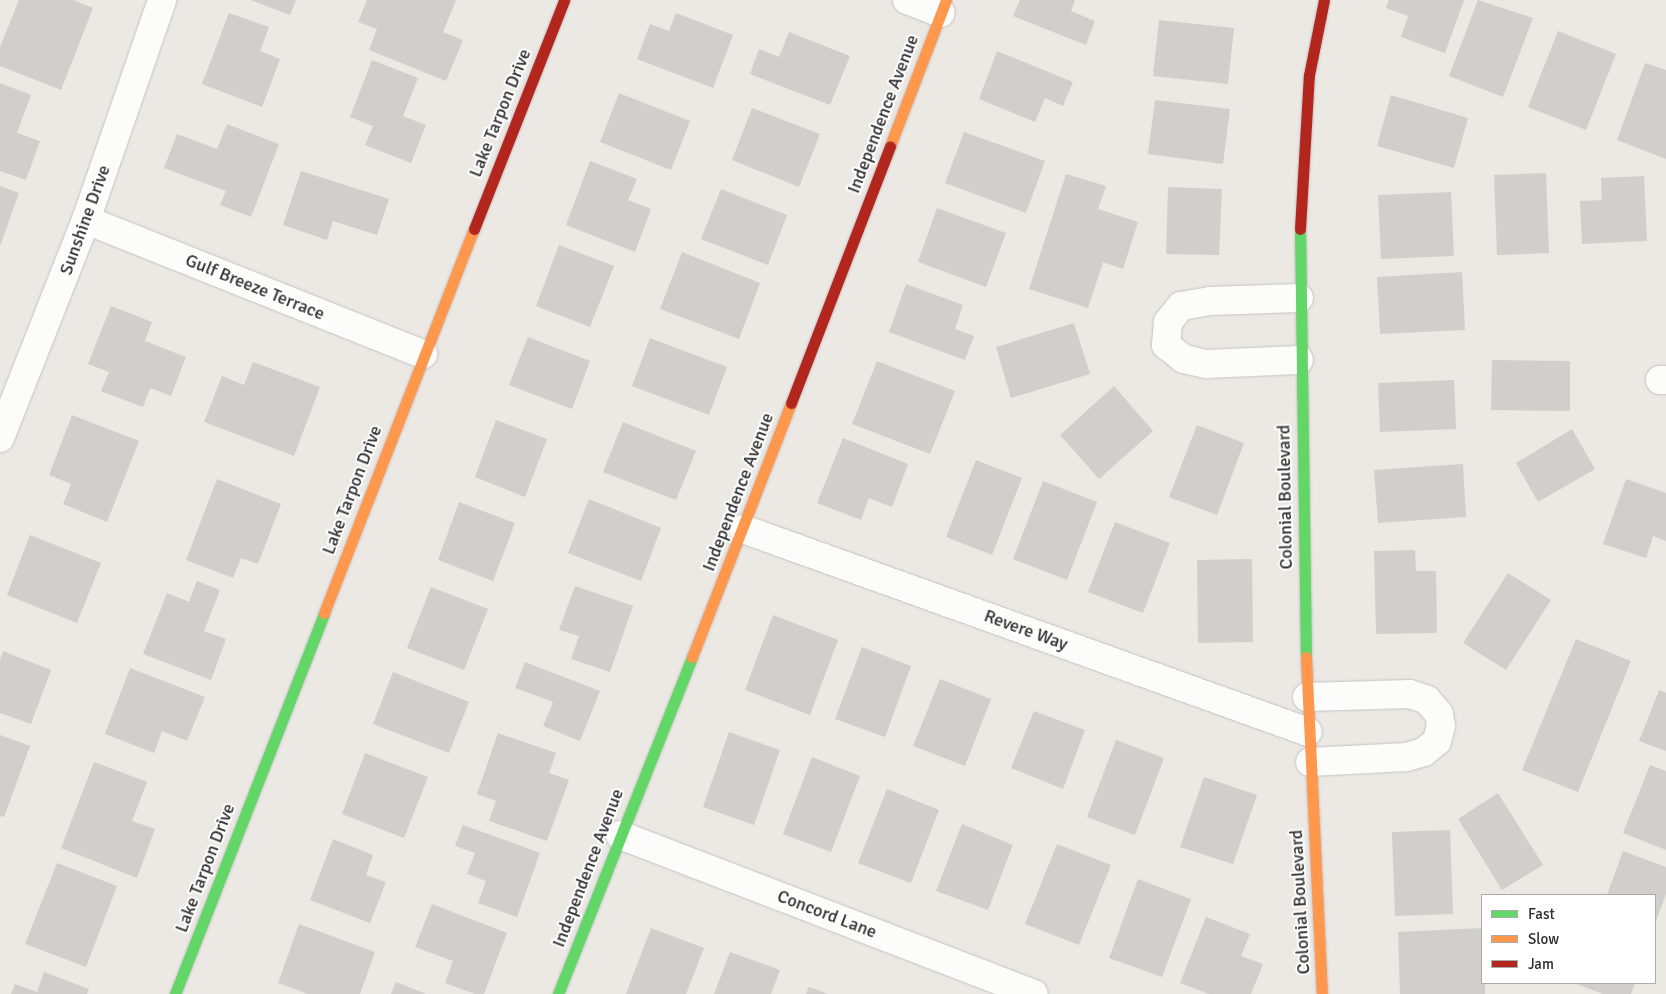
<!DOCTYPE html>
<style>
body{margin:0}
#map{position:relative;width:1666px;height:994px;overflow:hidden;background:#ece8e4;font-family:Signika,sans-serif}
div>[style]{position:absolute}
.building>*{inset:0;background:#d1cecb}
.roads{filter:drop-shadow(0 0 1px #c5c4c5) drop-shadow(0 0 1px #c5c4c5)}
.street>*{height:28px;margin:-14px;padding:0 14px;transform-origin:14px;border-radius:14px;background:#fcfcfb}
.fast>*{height:11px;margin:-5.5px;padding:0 5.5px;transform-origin:5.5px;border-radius:5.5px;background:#63d668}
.slow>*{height:11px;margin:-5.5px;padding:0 5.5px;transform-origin:5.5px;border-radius:5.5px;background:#ff974d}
.jam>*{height:11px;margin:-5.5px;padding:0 5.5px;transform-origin:5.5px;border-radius:5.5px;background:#b3261e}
span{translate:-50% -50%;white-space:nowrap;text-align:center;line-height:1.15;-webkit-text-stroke:4px #fff;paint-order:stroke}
.street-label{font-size:18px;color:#2e2e2e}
.legend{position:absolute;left:1481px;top:894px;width:175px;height:90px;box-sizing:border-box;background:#fff;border:1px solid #ababab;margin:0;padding:6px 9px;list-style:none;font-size:15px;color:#2e2e2e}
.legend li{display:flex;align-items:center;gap:10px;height:25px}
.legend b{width:25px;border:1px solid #ababab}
</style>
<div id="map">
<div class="building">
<i style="clip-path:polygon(19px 0,73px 0,93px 8px,61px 90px,0 66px,0 47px)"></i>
<i style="clip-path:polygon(251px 0,296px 0,290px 15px)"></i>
<i style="clip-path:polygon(367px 0,456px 0,443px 32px,463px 40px,446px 81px,369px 50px,377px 29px,358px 22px)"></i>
<i style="clip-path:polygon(1020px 0,1075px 0,1071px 11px,1095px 21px,1086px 45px,1013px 16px)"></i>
<i style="clip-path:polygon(1389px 0,1464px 0,1445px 53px,1401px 37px,1408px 16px,1386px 8px)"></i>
<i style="clip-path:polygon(1478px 0,1533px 18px,1503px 97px,1449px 76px)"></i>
<i style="clip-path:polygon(229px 13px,269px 27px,260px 51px,280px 59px,262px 107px,202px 84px)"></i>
<i style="clip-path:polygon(676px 13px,733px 35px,713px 88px,637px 59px,650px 24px,669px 31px)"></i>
<i style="clip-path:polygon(1159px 20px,1234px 28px,1228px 84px,1153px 76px)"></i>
<i style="clip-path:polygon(1558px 31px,1616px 54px,1586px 130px,1528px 107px)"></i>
<i style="clip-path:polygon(789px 32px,850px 56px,830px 105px,750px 74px,759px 49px,779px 57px)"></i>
<i style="clip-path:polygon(997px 51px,1073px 82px,1063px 106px,1045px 98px,1035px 122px,979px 99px)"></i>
<i style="clip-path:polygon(372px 60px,418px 78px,403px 116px,426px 125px,411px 163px,365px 145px,373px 126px,350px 117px)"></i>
<i style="clip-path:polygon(1645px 63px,1666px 70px,1666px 159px,1617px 140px)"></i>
<i style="clip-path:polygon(0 83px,31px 95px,17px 133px,40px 141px,26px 180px,0 171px)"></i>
<i style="clip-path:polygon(619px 93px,690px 121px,671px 170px,600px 142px)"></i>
<i style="clip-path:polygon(1391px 95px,1468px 118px,1454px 168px,1377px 146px)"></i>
<i style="clip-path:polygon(1155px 100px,1230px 109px,1223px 164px,1148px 154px)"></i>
<i style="clip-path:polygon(752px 108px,820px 134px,799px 187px,732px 160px)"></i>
<i style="clip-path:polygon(227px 124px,279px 144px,251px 217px,220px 205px,226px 191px,164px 168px,177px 134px,217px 149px)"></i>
<i style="clip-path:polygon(964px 132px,1045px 161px,1026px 213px,945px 183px)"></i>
<i style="clip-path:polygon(590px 161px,637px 179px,628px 200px,651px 209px,635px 252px,566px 225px)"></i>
<i style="clip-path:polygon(301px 171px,389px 199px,377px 235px,333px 221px,327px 240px,283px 225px)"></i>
<i style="clip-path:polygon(1546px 173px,1549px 253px,1497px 255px,1494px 175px)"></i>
<i style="clip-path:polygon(1066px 174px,1106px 186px,1098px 209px,1138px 222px,1123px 269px,1103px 262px,1088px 308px,1029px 289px)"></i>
<i style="clip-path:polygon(1644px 176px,1647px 241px,1582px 244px,1580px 201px,1602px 200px,1601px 178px)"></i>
<i style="clip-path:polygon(0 186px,19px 193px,0 246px)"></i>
<i style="clip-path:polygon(1168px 187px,1222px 189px,1219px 255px,1166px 254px)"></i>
<i style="clip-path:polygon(721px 189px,787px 215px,768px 265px,701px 239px)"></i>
<i style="clip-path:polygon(1451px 192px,1454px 256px,1381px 259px,1378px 195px)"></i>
<i style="clip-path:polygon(937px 208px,1006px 233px,986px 287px,918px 262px)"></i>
<i style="clip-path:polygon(559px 245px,614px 266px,590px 327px,536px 306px)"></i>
<i style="clip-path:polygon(682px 252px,760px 283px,739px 339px,660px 309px)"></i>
<i style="clip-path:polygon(1462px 272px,1465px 330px,1380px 334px,1377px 277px)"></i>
<i style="clip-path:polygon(906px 284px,963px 305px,955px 329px,974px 336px,965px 360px,889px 332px)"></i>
<i style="clip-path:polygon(111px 306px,152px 322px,145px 341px,186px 357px,171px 396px,150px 388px,143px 407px,101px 391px,109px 372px,88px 364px)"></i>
<i style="clip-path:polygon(1074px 323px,1090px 374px,1011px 398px,996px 347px)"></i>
<i style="clip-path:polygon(528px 337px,590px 361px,572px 409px,509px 385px)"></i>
<i style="clip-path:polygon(650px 338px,727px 367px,709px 415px,632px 386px)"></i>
<i style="clip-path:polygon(1492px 360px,1570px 361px,1570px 411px,1491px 410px)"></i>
<i style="clip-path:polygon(877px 361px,955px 391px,930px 454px,852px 424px)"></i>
<i style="clip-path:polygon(253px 362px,320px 387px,294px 456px,204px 422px,222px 376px,244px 385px)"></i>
<i style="clip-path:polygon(1454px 380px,1456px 429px,1380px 432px,1378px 383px)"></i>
<i style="clip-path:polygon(1114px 386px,1153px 431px,1099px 479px,1060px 435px)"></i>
<i style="clip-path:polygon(72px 415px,139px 441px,107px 522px,63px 504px,71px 484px,49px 475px)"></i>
<i style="clip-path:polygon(496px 420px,547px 439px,525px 497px,475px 477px)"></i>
<i style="clip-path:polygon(623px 422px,696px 451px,676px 500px,603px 472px)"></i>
<i style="clip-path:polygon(1197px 425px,1244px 443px,1217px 515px,1169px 497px)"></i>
<i style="clip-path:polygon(1572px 429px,1595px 469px,1538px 502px,1516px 463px)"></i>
<i style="clip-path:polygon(843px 438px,908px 464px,892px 507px,869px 498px,861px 520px,817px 503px)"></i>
<i style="clip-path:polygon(976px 460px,1022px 478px,992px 555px,946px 537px)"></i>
<i style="clip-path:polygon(1463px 464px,1466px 517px,1378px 523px,1374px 470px)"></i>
<i style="clip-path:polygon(217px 479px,281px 504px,258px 564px,241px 558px,233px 578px,186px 560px)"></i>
<i style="clip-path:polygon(1626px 479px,1666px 493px,1666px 541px,1653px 536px,1646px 558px,1603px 544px)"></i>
<i style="clip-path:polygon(1043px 481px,1097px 502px,1067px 580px,1013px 559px)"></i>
<i style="clip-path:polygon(589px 499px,661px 528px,641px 581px,568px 553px)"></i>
<i style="clip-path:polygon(459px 502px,515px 523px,493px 581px,438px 560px)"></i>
<i style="clip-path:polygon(1115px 522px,1170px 543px,1143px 613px,1088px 592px)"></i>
<i style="clip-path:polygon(30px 535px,101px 563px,77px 623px,7px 595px)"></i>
<i style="clip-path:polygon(1415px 550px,1416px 571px,1436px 571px,1437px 633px,1376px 634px,1374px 551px)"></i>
<i style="clip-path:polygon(1252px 559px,1253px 642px,1198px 643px,1197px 560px)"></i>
<i style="clip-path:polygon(1508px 573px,1551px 600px,1506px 670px,1463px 643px)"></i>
<i style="clip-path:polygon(197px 581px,220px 590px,204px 631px,226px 639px,211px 680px,143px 654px,167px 593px,189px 602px)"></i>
<i style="clip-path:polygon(575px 586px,633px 606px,610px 672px,571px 659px,579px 636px,559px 630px)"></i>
<i style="clip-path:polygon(431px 587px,488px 609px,464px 670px,407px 648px)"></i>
<i style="clip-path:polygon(773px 615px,838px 640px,810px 715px,745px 690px)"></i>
<i style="clip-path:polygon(1576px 639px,1631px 661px,1578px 792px,1522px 770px)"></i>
<i style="clip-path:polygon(862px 647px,911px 666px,885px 737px,835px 719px)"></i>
<i style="clip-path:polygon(3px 651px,51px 670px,31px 724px,0 713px,0 660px)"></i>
<i style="clip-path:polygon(525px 662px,600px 691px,580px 741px,543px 726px,553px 702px,515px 688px)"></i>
<i style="clip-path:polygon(130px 668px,205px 697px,187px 741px,162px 731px,154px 753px,105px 734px)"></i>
<i style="clip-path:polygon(393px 672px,469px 702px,449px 753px,373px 724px)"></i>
<i style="clip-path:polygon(940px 679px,991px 699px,965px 766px,913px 746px)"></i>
<i style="clip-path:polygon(1659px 690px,1666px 693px,1666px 751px,1639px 741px)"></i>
<i style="clip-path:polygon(1034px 711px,1085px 730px,1063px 789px,1011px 768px)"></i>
<i style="clip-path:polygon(729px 732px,780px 750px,754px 825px,703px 807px)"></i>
<i style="clip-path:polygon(498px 733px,556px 753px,549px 773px,569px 780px,547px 841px,489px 821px,496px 801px,477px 794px)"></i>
<i style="clip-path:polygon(0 735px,30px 746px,4px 817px,0 816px)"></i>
<i style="clip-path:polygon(1116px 740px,1164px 758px,1135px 835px,1087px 817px)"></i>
<i style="clip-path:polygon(365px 753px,428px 777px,404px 838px,342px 814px)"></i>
<i style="clip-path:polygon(812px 757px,860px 776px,831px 852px,783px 834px)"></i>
<i style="clip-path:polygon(94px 762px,147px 782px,132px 821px,155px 829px,137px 878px,61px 848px)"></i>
<i style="clip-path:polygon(1650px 765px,1666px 771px,1666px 850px,1623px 833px)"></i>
<i style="clip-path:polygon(1204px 777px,1257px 795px,1233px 864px,1180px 847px)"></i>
<i style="clip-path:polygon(887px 789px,939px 810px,911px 883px,858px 863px)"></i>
<i style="clip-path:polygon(1498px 793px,1543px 865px,1502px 890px,1458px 819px)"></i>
<i style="clip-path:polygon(962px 824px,1013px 845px,988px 910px,936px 891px)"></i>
<i style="clip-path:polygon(463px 825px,540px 853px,517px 917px,478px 903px,486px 881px,467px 874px,475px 853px,455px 846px)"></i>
<i style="clip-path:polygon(1450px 830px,1453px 914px,1395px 916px,1392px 832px)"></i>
<i style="clip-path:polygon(333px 839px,373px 855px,366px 875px,386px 882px,370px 923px,310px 900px)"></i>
<i style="clip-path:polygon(1057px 844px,1111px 865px,1079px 945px,1025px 924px)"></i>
<i style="clip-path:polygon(1623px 851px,1666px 867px,1666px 894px,1655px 924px,1655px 895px,1607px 895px)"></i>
<i style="clip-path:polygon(57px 863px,117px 886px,86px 967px,25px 944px)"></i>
<i style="clip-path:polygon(1138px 879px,1191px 899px,1162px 977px,1109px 958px)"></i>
<i style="clip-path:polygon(432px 904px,507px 933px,484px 994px,475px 994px,445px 983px,453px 961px,415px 947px)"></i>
<i style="clip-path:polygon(1206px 917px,1250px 934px,1241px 956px,1263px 964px,1251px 994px,1209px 994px,1180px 983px)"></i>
<i style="clip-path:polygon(299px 924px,375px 952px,360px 994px,308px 994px,278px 983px)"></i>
<i style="clip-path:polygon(651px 928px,704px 948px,686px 994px,626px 994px)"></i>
<i style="clip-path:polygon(1482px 928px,1482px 983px,1485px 983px,1485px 994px,1400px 994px,1398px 932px)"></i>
<i style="clip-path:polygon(730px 952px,780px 970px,771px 994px,714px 994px)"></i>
<i style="clip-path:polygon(44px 972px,89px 989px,87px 994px,11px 994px,15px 984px,37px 992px)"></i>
<i style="clip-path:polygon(396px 982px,426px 994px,391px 994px)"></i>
<i style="clip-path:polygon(1574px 983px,1635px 983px,1631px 994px,1603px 994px)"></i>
<i style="clip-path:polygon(809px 987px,828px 994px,806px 994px)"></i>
</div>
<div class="roads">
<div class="street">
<i style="left:907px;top:0;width:36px;rotate:21deg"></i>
<i style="left:86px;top:220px;width:363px;rotate:21.7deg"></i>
<i style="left:1299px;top:298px;width:89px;rotate:178.1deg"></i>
<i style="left:1210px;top:301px;width:29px;rotate:170deg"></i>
<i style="left:1181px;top:306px;width:21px;rotate:129deg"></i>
<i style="left:1168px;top:322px;width:23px;rotate:95deg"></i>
<i style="left:1166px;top:345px;width:23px;rotate:38deg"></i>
<i style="left:1184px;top:359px;width:23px;rotate:13deg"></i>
<i style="left:1206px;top:364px;width:93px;rotate:-2.5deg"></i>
<i style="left:1660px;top:380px;width:6px"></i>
<i style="left:0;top:438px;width:234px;rotate:-68.5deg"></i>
<i style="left:86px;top:220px;width:233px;rotate:-70.9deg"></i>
<i style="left:743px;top:529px;width:600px;rotate:19.76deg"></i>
<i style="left:1307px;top:697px;width:103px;rotate:-1.7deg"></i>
<i style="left:1410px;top:694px;width:18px;rotate:19deg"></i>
<i style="left:1427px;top:700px;width:18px;rotate:49deg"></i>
<i style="left:1439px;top:714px;width:12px;rotate:81deg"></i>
<i style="left:1441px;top:726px;width:16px;rotate:105deg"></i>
<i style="left:1437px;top:741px;width:17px;rotate:140deg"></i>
<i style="left:1424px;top:752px;width:19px;rotate:164deg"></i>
<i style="left:1406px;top:757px;width:96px;rotate:177deg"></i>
<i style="left:620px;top:835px;width:443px;rotate:21deg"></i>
</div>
<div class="fast">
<i style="left:1300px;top:229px;width:428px;rotate:89.2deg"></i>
<i style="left:175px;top:994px;width:409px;rotate:-68.6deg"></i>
<i style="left:558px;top:994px;width:363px;rotate:-68.3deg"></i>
</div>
<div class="slow">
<i style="left:890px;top:146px;width:156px;rotate:-69deg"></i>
<i style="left:324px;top:613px;width:412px;rotate:-68.7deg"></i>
<i style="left:692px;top:657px;width:273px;rotate:-68.7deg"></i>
<i style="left:1306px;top:657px;width:337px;rotate:87.3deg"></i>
</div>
<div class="jam">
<i style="left:474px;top:229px;width:246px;rotate:-68.5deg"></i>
<i style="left:1300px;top:229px;width:154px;rotate:-86.7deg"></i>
<i style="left:1309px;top:75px;width:76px;rotate:-78.7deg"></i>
<i style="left:791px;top:403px;width:275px;rotate:-68.9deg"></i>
</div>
</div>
<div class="street-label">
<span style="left:500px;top:113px;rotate:-68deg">Lake Tarpon Drive</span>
<span style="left:883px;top:114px;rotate:-69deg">Independence Avenue</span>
<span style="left:85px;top:220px;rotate:-70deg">Sunshine Drive</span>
<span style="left:255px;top:287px;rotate:22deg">Gulf Breeze Terrace</span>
<span style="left:352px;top:490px;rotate:-69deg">Lake Tarpon Drive</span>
<span style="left:738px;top:492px;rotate:-69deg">Independence Avenue</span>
<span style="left:1285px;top:497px;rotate:-91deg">Colonial Boulevard</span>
<span style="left:1026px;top:630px;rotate:20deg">Revere Way</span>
<span style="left:205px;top:868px;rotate:-69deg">Lake Tarpon Drive</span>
<span style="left:588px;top:868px;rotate:-69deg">Independence Avenue</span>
<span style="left:1300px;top:902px;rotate:-93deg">Colonial Boulevard</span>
<span style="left:827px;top:914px;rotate:21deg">Concord Lane</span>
</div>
<ul class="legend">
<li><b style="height:6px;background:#63d668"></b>Fast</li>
<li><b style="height:6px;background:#ff974d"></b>Slow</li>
<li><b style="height:6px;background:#b3261e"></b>Jam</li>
</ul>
</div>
